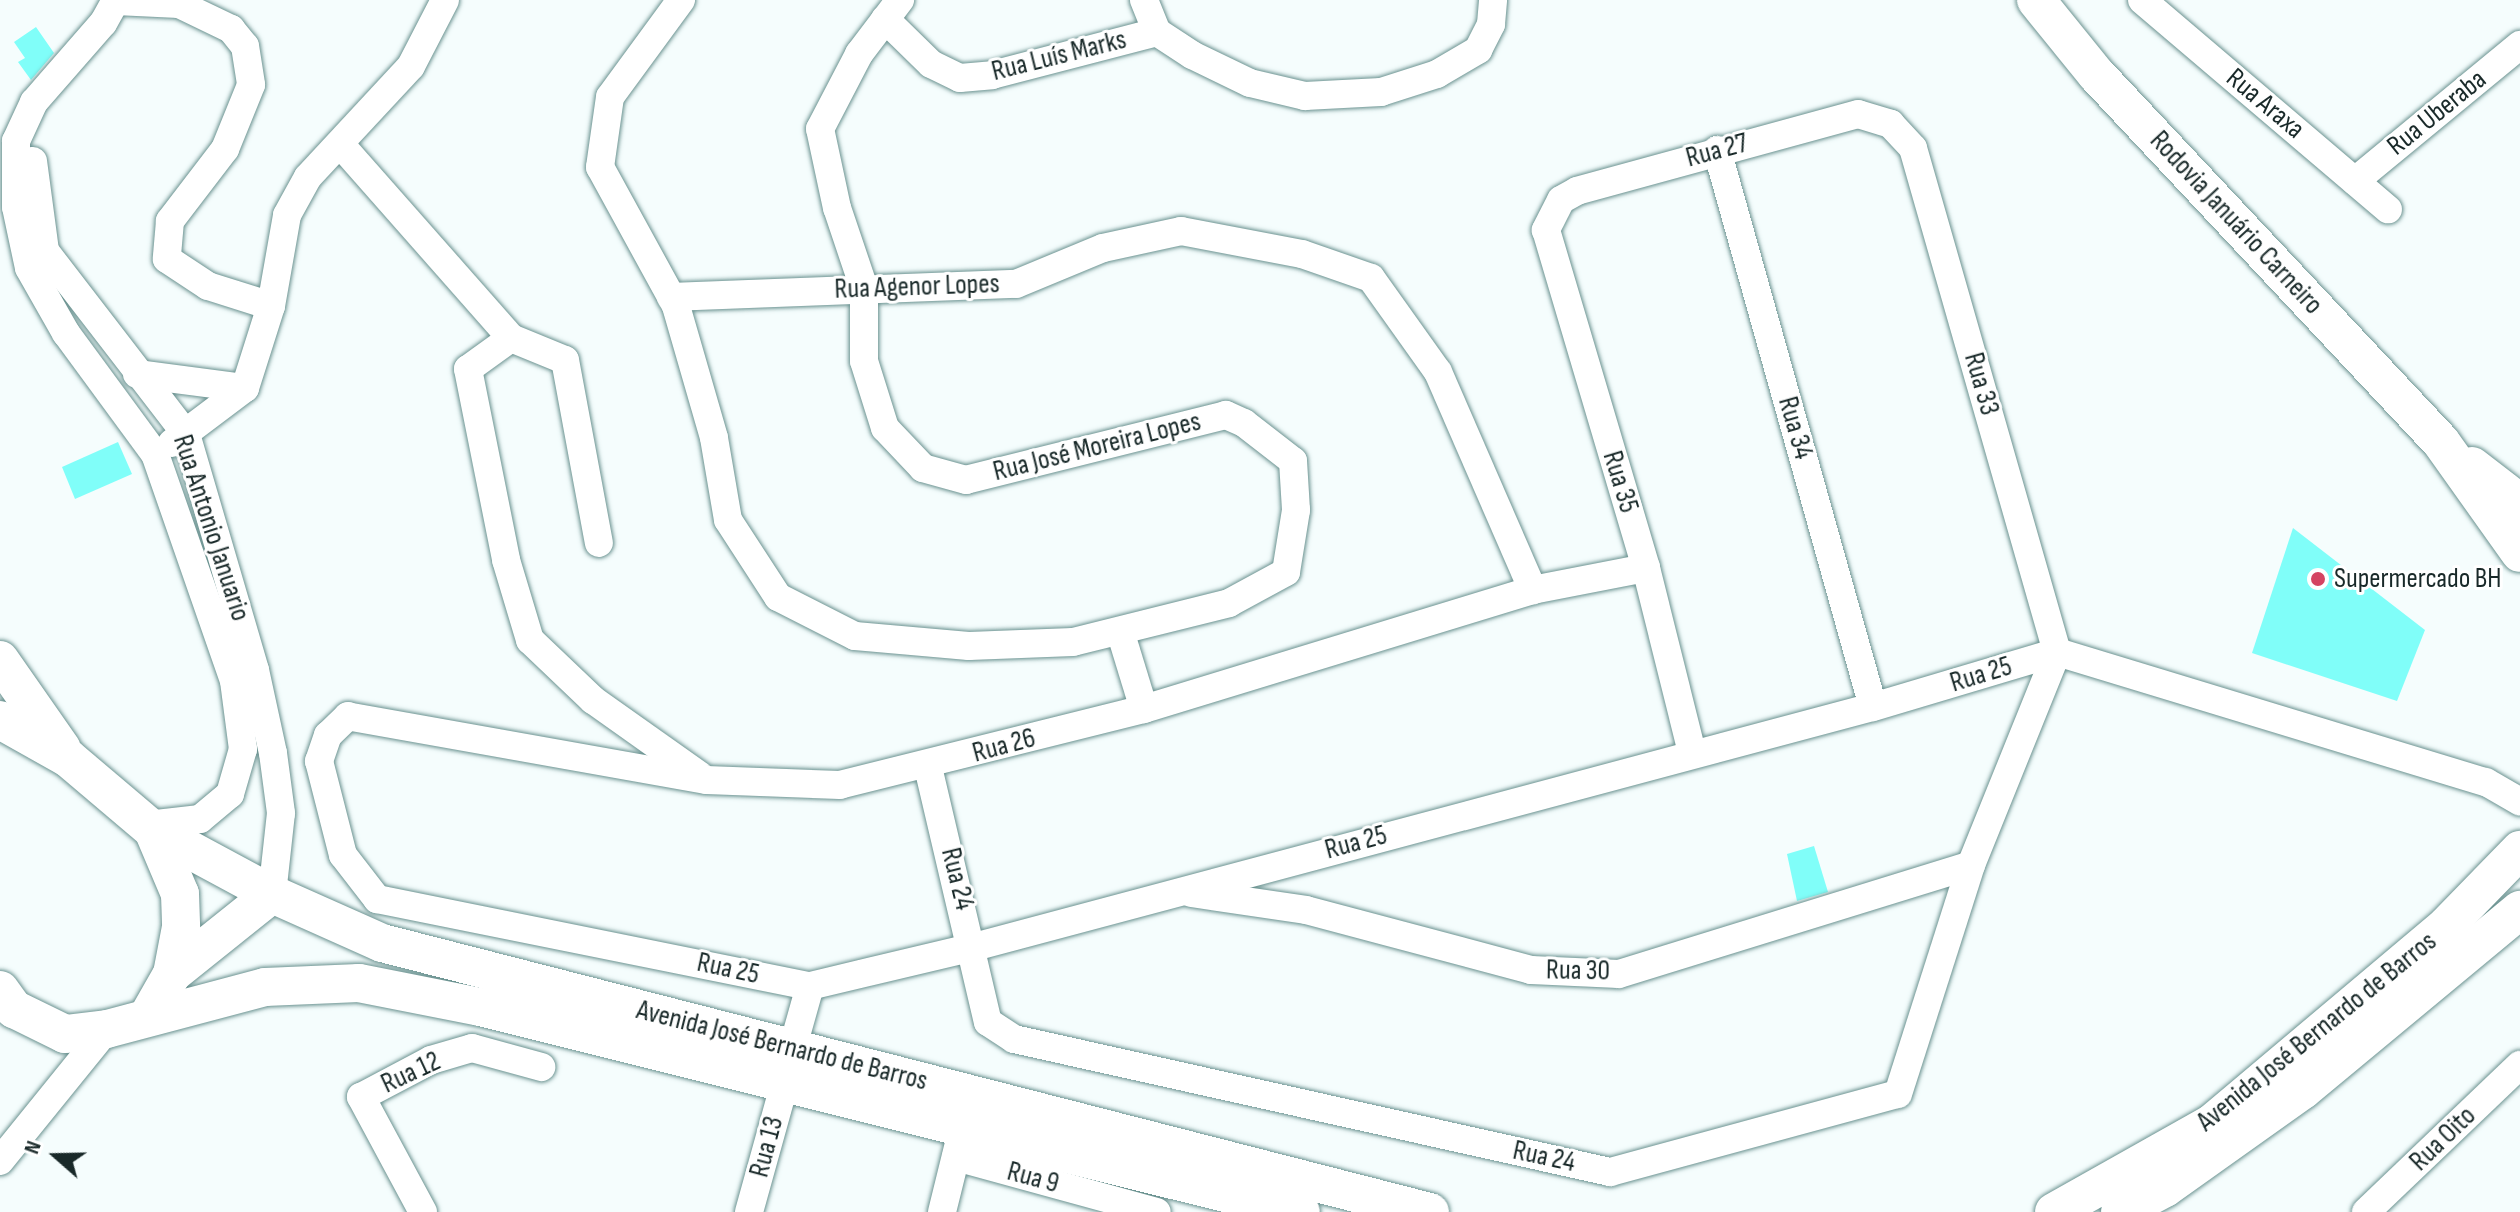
<!DOCTYPE html>
<meta charset="utf-8">
<style>
body{margin:0}
#map{position:relative;width:2520px;height:1212px;overflow:hidden;background:#f5fdfd;font-family:"Sofia Sans Condensed",sans-serif}
div>[style]{position:absolute}
.building>*{inset:0;background:#80fef9}
.roads{filter:drop-shadow(0 0 2px #6a9290) drop-shadow(0 0 2px #6a9290)}
.street>*{height:28px;margin:-14px;padding:0 14px;transform-origin:14px;border-radius:14px;background:#fff}
.secondary>*{height:38px;margin:-19px;padding:0 19px;transform-origin:19px;border-radius:19px;background:#fff}
.dots>*{width:22px;height:22px;translate:-50% -50%;box-sizing:border-box;border:4px solid #fff;border-radius:50%}
span{translate:-50% -50%;white-space:nowrap;text-align:center;line-height:1.15;-webkit-text-stroke:6px #fff;paint-order:stroke}
.street-label{font-size:28px;color:#192929}
.poi-label{font-size:28px;color:#192929}
.left{translate:0 -50%;text-align:left}
.north{position:absolute;left:16px;top:1116px;width:80px;height:80px;-webkit-text-stroke:6px #fff;paint-order:stroke;rotate:290deg;font-size:22px;font-weight:700;line-height:32px;text-align:center;color:#192929}
.north::after{content:'';display:block;margin:auto;width:28px;height:36px;background:#192929;clip-path:polygon(50% 0,100% 100%,50% 72%,0 100%)}
</style>
<div id="map">
<div class="building">
<i style="clip-path:polygon(36px 27px,54px 53px,31px 80px,18px 62px,25px 58px,14px 42px)"></i>
<i style="clip-path:polygon(118px 442px,132px 474px,75px 499px,62px 467px)"></i>
<i style="clip-path:polygon(2293px 528px,2425px 630px,2397px 701px,2252px 653px)"></i>
<i style="clip-path:polygon(1814px 846px,1828px 892px,1797px 901px,1787px 854px)"></i>
</div>
<div class="roads">
<div class="street">
<i style="left:116px;top:0;width:26px;rotate:119deg"></i>
<i style="left:103px;top:23px;width:105px;rotate:131.1deg"></i>
<i style="left:34px;top:102px;width:43px;rotate:114.8deg"></i>
<i style="left:16px;top:141px;width:66px;rotate:90deg"></i>
<i style="left:16px;top:207px;width:62px;rotate:78deg"></i>
<i style="left:29px;top:268px;width:75px;rotate:60.4deg"></i>
<i style="left:66px;top:333px;width:150px;rotate:53.7deg"></i>
<i style="left:155px;top:454px;width:240px;rotate:70.8deg"></i>
<i style="left:234px;top:681px;width:69px;rotate:82.5deg"></i>
<i style="left:243px;top:749px;width:47px;rotate:106.1deg"></i>
<i style="left:230px;top:794px;width:39px;rotate:140deg"></i>
<i style="left:200px;top:819px;width:53px;rotate:173.5deg"></i>
<i style="left:681px;top:0;width:120px;rotate:126.2deg"></i>
<i style="left:610px;top:97px;width:71px;rotate:98.1deg"></i>
<i style="left:600px;top:167px;width:158px;rotate:61.3deg"></i>
<i style="left:676px;top:306px;width:137px;rotate:73.9deg"></i>
<i style="left:714px;top:438px;width:83px;rotate:80.3deg"></i>
<i style="left:728px;top:520px;width:92px;rotate:57deg"></i>
<i style="left:778px;top:597px;width:86px;rotate:26.9deg"></i>
<i style="left:855px;top:636px;width:114px;rotate:5deg"></i>
<i style="left:969px;top:646px;width:104px;rotate:-2.2deg"></i>
<i style="left:1073px;top:642px;width:161px;rotate:-14deg"></i>
<i style="left:1229px;top:603px;width:65px;rotate:-28.5deg"></i>
<i style="left:1286px;top:572px;width:63px;rotate:-80.8deg"></i>
<i style="left:1296px;top:510px;width:49px;rotate:-93.5deg"></i>
<i style="left:1293px;top:461px;width:62px;rotate:-142.2deg"></i>
<i style="left:1244px;top:423px;width:20px;rotate:-156deg"></i>
<i style="left:1226px;top:415px;width:268px;rotate:166deg"></i>
<i style="left:966px;top:480px;width:45px;rotate:-164.4deg"></i>
<i style="left:923px;top:468px;width:55px;rotate:-133.5deg"></i>
<i style="left:885px;top:428px;width:70px;rotate:-107.4deg"></i>
<i style="left:864px;top:361px;width:73px;rotate:-90deg"></i>
<i style="left:864px;top:288px;width:84px;rotate:-108.6deg"></i>
<i style="left:837px;top:208px;width:81px;rotate:-102.1deg"></i>
<i style="left:820px;top:129px;width:85px;rotate:-62.5deg"></i>
<i style="left:859px;top:54px;width:68px;rotate:-52.8deg"></i>
<i style="left:1144px;top:0;width:35px;rotate:68deg"></i>
<i style="left:1157px;top:32px;width:42px;rotate:33.3deg"></i>
<i style="left:1192px;top:55px;width:64px;rotate:25.8deg"></i>
<i style="left:1250px;top:83px;width:57px;rotate:13.3deg"></i>
<i style="left:1305px;top:96px;width:76px;rotate:-3deg"></i>
<i style="left:1381px;top:92px;width:59px;rotate:-17.8deg"></i>
<i style="left:1437px;top:74px;width:48px;rotate:-30.3deg"></i>
<i style="left:1478px;top:50px;width:29px;rotate:-63deg"></i>
<i style="left:1491px;top:24px;width:24px;rotate:-85deg"></i>
<i style="left:2142px;top:0;width:323px;rotate:40.4deg"></i>
<i style="left:116px;top:1px;width:63px;rotate:2.7deg"></i>
<i style="left:179px;top:4px;width:58px;rotate:25.7deg"></i>
<i style="left:231px;top:29px;width:22px;rotate:51deg"></i>
<i style="left:245px;top:46px;width:39px;rotate:81deg"></i>
<i style="left:251px;top:85px;width:69px;rotate:112.1deg"></i>
<i style="left:225px;top:149px;width:91px;rotate:127.4deg"></i>
<i style="left:170px;top:221px;width:38px;rotate:95deg"></i>
<i style="left:167px;top:259px;width:49px;rotate:33.4deg"></i>
<i style="left:208px;top:286px;width:66px;rotate:17.6deg"></i>
<i style="left:885px;top:19px;width:64px;rotate:44.4deg"></i>
<i style="left:931px;top:64px;width:32px;rotate:26deg"></i>
<i style="left:960px;top:78px;width:32px;rotate:-5deg"></i>
<i style="left:992px;top:75px;width:171px;rotate:-14.6deg"></i>
<i style="left:341px;top:145px;width:257px;rotate:48.6deg"></i>
<i style="left:511px;top:338px;width:58px;rotate:22.2deg"></i>
<i style="left:565px;top:360px;width:186px;rotate:79.5deg"></i>
<i style="left:1717px;top:150px;width:578px;rotate:74.35deg"></i>
<i style="left:33px;top:161px;width:91px;rotate:82.4deg"></i>
<i style="left:45px;top:251px;width:231px;rotate:52.4deg"></i>
<i style="left:186px;top:434px;width:246px;rotate:73.7deg"></i>
<i style="left:255px;top:670px;width:85px;rotate:77.8deg"></i>
<i style="left:273px;top:753px;width:61px;rotate:82.4deg"></i>
<i style="left:281px;top:813px;width:81px;rotate:96.3deg"></i>
<i style="left:2355px;top:181px;width:214px;rotate:-39.5deg"></i>
<i style="left:671px;top:297px;width:345px;rotate:-2.2deg"></i>
<i style="left:1016px;top:284px;width:94px;rotate:-22.5deg"></i>
<i style="left:1103px;top:248px;width:80px;rotate:-12.3deg"></i>
<i style="left:1181px;top:231px;width:123px;rotate:10.8deg"></i>
<i style="left:1302px;top:254px;width:73px;rotate:19.2deg"></i>
<i style="left:1371px;top:278px;width:115px;rotate:54.5deg"></i>
<i style="left:1438px;top:372px;width:238px;rotate:66.5deg"></i>
<i style="left:511px;top:338px;width:53px;rotate:144.2deg"></i>
<i style="left:468px;top:369px;width:195px;rotate:78.7deg"></i>
<i style="left:506px;top:560px;width:84px;rotate:73.3deg"></i>
<i style="left:530px;top:640px;width:87px;rotate:43.6deg"></i>
<i style="left:593px;top:700px;width:130px;rotate:35.3deg"></i>
<i style="left:137px;top:374px;width:109px;rotate:7.4deg"></i>
<i style="left:245px;top:388px;width:86px;rotate:-72.4deg"></i>
<i style="left:271px;top:306px;width:92px;rotate:-80deg"></i>
<i style="left:287px;top:215px;width:43px;rotate:-61.1deg"></i>
<i style="left:308px;top:177px;width:151px;rotate:-47.1deg"></i>
<i style="left:411px;top:66px;width:74px;rotate:-62.7deg"></i>
<i style="left:172px;top:443px;width:91px;rotate:-37deg"></i>
<i style="left:1646px;top:568px;width:115px;rotate:169deg"></i>
<i style="left:1533px;top:590px;width:407px;rotate:163deg"></i>
<i style="left:1144px;top:709px;width:313px;rotate:166deg"></i>
<i style="left:840px;top:785px;width:134px;rotate:-177.9deg"></i>
<i style="left:706px;top:780px;width:364px;rotate:-169.9deg"></i>
<i style="left:348px;top:716px;width:28px;rotate:136deg"></i>
<i style="left:328px;top:735px;width:28px;rotate:109deg"></i>
<i style="left:319px;top:761px;width:97px;rotate:75.7deg"></i>
<i style="left:343px;top:855px;width:56px;rotate:52.3deg"></i>
<i style="left:377px;top:899px;width:442px;rotate:11.4deg"></i>
<i style="left:810px;top:986px;width:169px;rotate:-13.4deg"></i>
<i style="left:974px;top:947px;width:930px;rotate:-14.95deg"></i>
<i style="left:1873px;top:707px;width:192px;rotate:-16.6deg"></i>
<i style="left:2057px;top:652px;width:448px;rotate:16.9deg"></i>
<i style="left:2486px;top:782px;width:39px;rotate:30deg"></i>
<i style="left:1121px;top:634px;width:78px;rotate:73deg"></i>
<i style="left:928px;top:767px;width:262px;rotate:76.8deg"></i>
<i style="left:988px;top:1022px;width:31px;rotate:33deg"></i>
<i style="left:1014px;top:1039px;width:611px;rotate:12.58deg"></i>
<i style="left:1610px;top:1172px;width:298px;rotate:-15.2deg"></i>
<i style="left:1898px;top:1094px;width:240px;rotate:-72.3deg"></i>
<i style="left:1971px;top:865px;width:230px;rotate:-68deg"></i>
<i style="left:2057px;top:652px;width:524px;rotate:-105.95deg"></i>
<i style="left:1913px;top:148px;width:33px;rotate:-133deg"></i>
<i style="left:1891px;top:124px;width:34px;rotate:-163deg"></i>
<i style="left:1858px;top:114px;width:291px;rotate:164.7deg"></i>
<i style="left:1577px;top:191px;width:18px;rotate:151deg"></i>
<i style="left:1561px;top:200px;width:34px;rotate:117deg"></i>
<i style="left:1546px;top:230px;width:352px;rotate:73.5deg"></i>
<i style="left:1646px;top:568px;width:191px;rotate:76deg"></i>
<i style="left:1191px;top:893px;width:116px;rotate:8.4deg"></i>
<i style="left:1306px;top:910px;width:233px;rotate:14.9deg"></i>
<i style="left:1531px;top:970px;width:88px;rotate:2.6deg"></i>
<i style="left:1619px;top:974px;width:368px;rotate:-17.2deg"></i>
<i style="left:792px;top:1050px;width:66px;rotate:-74.3deg"></i>
<i style="left:956px;top:1157px;width:208px;rotate:15.3deg"></i>
<i style="left:0;top:1161px;width:170px;rotate:-51deg"></i>
<i style="left:423px;top:1212px;width:131px;rotate:-118.3deg"></i>
<i style="left:361px;top:1097px;width:79px;rotate:-27.9deg"></i>
<i style="left:431px;top:1060px;width:43px;rotate:-16.3deg"></i>
<i style="left:472px;top:1048px;width:72px;rotate:15.4deg"></i>
<i style="left:749px;top:1212px;width:135px;rotate:-74.5deg"></i>
<i style="left:942px;top:1212px;width:75px;rotate:-76.1deg"></i>
<i style="left:2366px;top:1212px;width:213px;rotate:-43.7deg"></i>
</div>
<div class="secondary">
<i style="left:2036px;top:0;width:95px;rotate:51deg"></i>
<i style="left:2096px;top:74px;width:504px;rotate:46.85deg"></i>
<i style="left:2441px;top:442px;width:136px;rotate:54.6deg"></i>
<i style="left:2472px;top:466px;width:61px;rotate:37.6deg"></i>
<i style="left:0;top:660px;width:108px;rotate:55.1deg"></i>
<i style="left:0;top:720px;width:78px;rotate:29.2deg"></i>
<i style="left:68px;top:758px;width:111px;rotate:40.3deg"></i>
<i style="left:153px;top:830px;width:69px;rotate:67.1deg"></i>
<i style="left:180px;top:894px;width:33px;rotate:88deg"></i>
<i style="left:181px;top:927px;width:48px;rotate:100.8deg"></i>
<i style="left:172px;top:974px;width:48px;rotate:119.7deg"></i>
<i style="left:153px;top:830px;width:135px;rotate:28.3deg"></i>
<i style="left:272px;top:894px;width:120px;rotate:24deg"></i>
<i style="left:382px;top:943px;width:1082px;rotate:14.4deg"></i>
<i style="left:172px;top:974px;width:128px;rotate:-38.7deg"></i>
<i style="left:0;top:990px;width:24px;rotate:54deg"></i>
<i style="left:14px;top:1009px;width:57px;rotate:26.1deg"></i>
<i style="left:65px;top:1034px;width:42px;rotate:-6.8deg"></i>
<i style="left:107px;top:1029px;width:163px;rotate:-14.9deg"></i>
<i style="left:265px;top:987px;width:94px;rotate:-2.4deg"></i>
<i style="left:359px;top:983px;width:123px;rotate:11.2deg"></i>
<i style="left:480px;top:1007px;width:846px;rotate:14.02deg"></i>
<i style="left:2054px;top:1212px;width:180px;rotate:-29.3deg"></i>
<i style="left:2211px;top:1124px;width:309px;rotate:-40.1deg"></i>
<i style="left:2447px;top:925px;width:105px;rotate:-45.8deg"></i>
<i style="left:2120px;top:1212px;width:51px;rotate:-28.1deg"></i>
<i style="left:2165px;top:1188px;width:169px;rotate:-35.4deg"></i>
<i style="left:2303px;top:1090px;width:282px;rotate:-39.7deg"></i>
</div>
</div>
<div class="dots">
<i style="left:2318px;top:579px;background:#d44462"></i>
</div>
<div class="street-label">
<span style="left:1059px;top:56px;rotate:-14deg">Rua Luís Marks</span>
<span style="left:2265px;top:104px;rotate:40deg">Rua Araxa</span>
<span style="left:2437px;top:113px;rotate:-39deg">Rua Uberaba</span>
<span style="left:1717px;top:151px;rotate:-15deg">Rua 27</span>
<span style="left:2236px;top:223px;rotate:47deg">Rodovia Januário Carneiro</span>
<span style="left:917px;top:287px;rotate:-2deg">Rua Agenor Lopes</span>
<span style="left:1981px;top:384px;rotate:74deg">Rua 33</span>
<span style="left:1795px;top:428px;rotate:74deg">Rua 34</span>
<span style="left:1097px;top:447px;rotate:-14deg">Rua José Moreira Lopes</span>
<span style="left:1620px;top:482px;rotate:73deg">Rua 35</span>
<span style="left:211px;top:528px;rotate:72deg">Rua Antonio Januario</span>
<span style="left:1981px;top:675px;rotate:-17deg">Rua 25</span>
<span style="left:1004px;top:746px;rotate:-15deg">Rua 26</span>
<span style="left:1356px;top:843px;rotate:-15deg">Rua 25</span>
<span style="left:957px;top:879px;rotate:76deg">Rua 24</span>
<span style="left:728px;top:969px;rotate:12deg">Rua 25</span>
<span style="left:1578px;top:971px;rotate:1deg">Rua 30</span>
<span style="left:2317px;top:1032px;rotate:-39deg">Avenida José Bernardo de Barros</span>
<span style="left:782px;top:1046px;rotate:14deg">Avenida José Bernardo de Barros</span>
<span style="left:411px;top:1073px;rotate:-25deg">Rua 12</span>
<span style="left:2443px;top:1139px;rotate:-44deg">Rua Oito</span>
<span style="left:767px;top:1147px;rotate:-75deg">Rua 13</span>
<span style="left:1544px;top:1157px;rotate:12deg">Rua 24</span>
<span style="left:1033px;top:1178px;rotate:15deg">Rua 9</span>
</div>
<div class="poi-label">
<span class="left" style="left:2334px;top:579px">Supermercado BH</span>
</div>
<div class="north">N</div>
</div>
